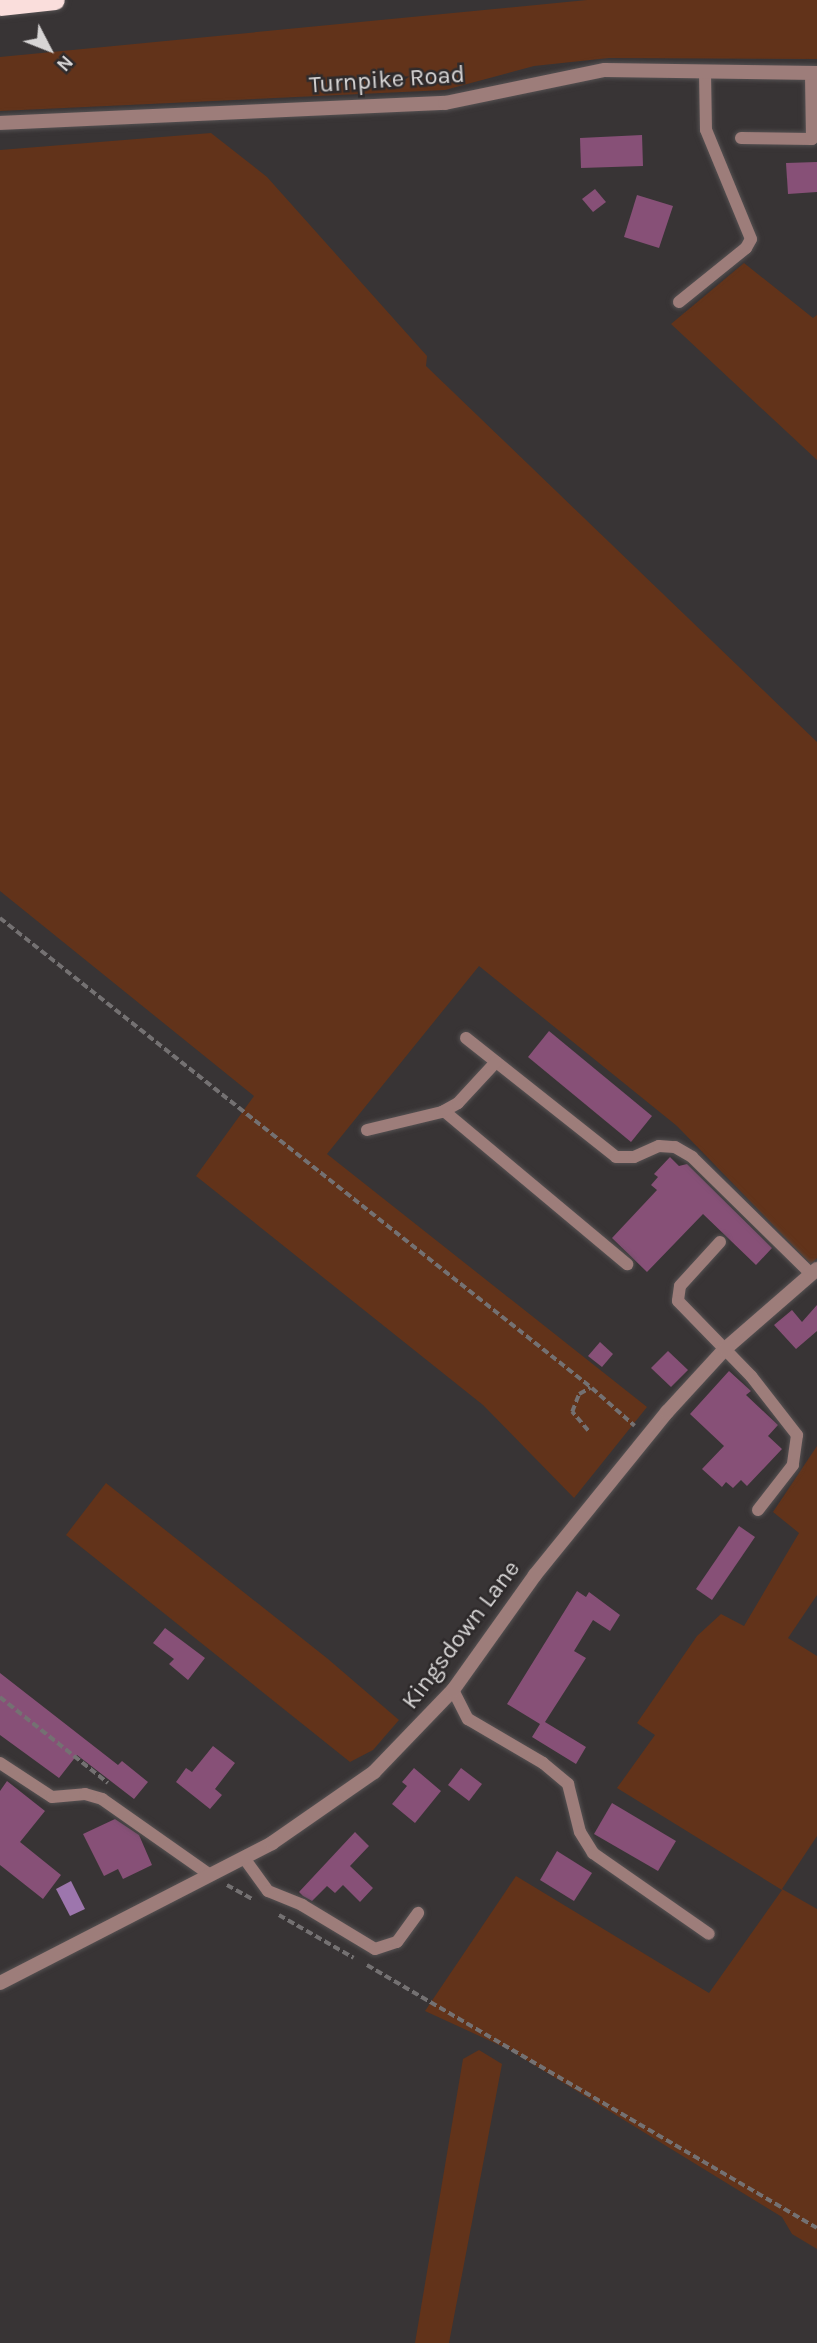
<!DOCTYPE html>
<style>
body{margin:0}
#map{position:relative;width:817px;height:2343px;overflow:hidden;background:#383435;font-family:Karla,sans-serif}
div>[style]{position:absolute}
.green>*{inset:0;background:#62331a}
.water>*{inset:0;background:#9d76ad}
.building>*{inset:0;background:#875077}
.path>*{height:3.5px;margin-top:-1.75px;transform-origin:0;background:repeating-linear-gradient(90deg,#747172 0 7px,transparent 0 10.5px)}
.roads{filter:drop-shadow(0 0 2px #555152) drop-shadow(0 0 2px #555152)}
.service>*{height:12px;margin:-6px;padding:0 6px;transform-origin:6px;border-radius:6px;background:#9d7d7a}
.minor>*{height:14px;margin:-7px;padding:0 7px;transform-origin:7px;border-radius:7px;background:#9d7d7a}
.trunk>*{height:19px;margin:-9.5px;padding:0 9.5px;transform-origin:9.5px;border-radius:9.5px;background:#fadedc}
span{translate:-50% -50%;white-space:nowrap;text-align:center;line-height:1.15;-webkit-text-stroke:5px #2e2a2b;paint-order:stroke}
.street-label{font-size:24px;color:#d7d5d5}
.north{position:absolute;left:14px;top:14px;width:70px;height:70px;-webkit-text-stroke:5px #2e2a2b;paint-order:stroke;rotate:132deg;font-size:19px;font-weight:700;line-height:28px;text-align:center;color:#d7d5d5}
.north::after{content:'';display:block;margin:auto;width:24px;height:32px;background:#d7d5d5;clip-path:polygon(50% 0,100% 100%,50% 72%,0 100%)}
</style>
<div id="map">
<div class="green">
<i style="clip-path:polygon(587px 0,817px 0,817px 59px,609px 58px,534px 66px,445px 90px,0 111px,0 57px)"></i>
<i style="clip-path:polygon(211px 133px,267px 177px,427px 356px,426px 366px,817px 742px,817px 1258px,811px 1264px,677px 1126px,479px 966px,327px 1154px,647px 1407px,574px 1498px,483px 1405px,196px 1176px,254px 1096px,0 891px,0 150px)"></i>
<i style="clip-path:polygon(744px 263px,813px 318px,817px 315px,817px 460px,671px 324px)"></i>
<i style="clip-path:polygon(817px 1446px,817px 1595px,788px 1638px,817px 1656px,817px 1836px,782px 1889px,817px 1909px,817px 2249px,792px 2234px,782px 2217px,510px 2050px,425px 2011px,516px 1876px,709px 1993px,782px 1890px,617px 1788px,655px 1735px,637px 1723px,697px 1636px,721px 1614px,744px 1626px,799px 1533px,773px 1512px)"></i>
<i style="clip-path:polygon(106px 1483px,328px 1659px,399px 1720px,373px 1750px,350px 1762px,66px 1535px)"></i>
<i style="clip-path:polygon(479px 2050px,502px 2064px,449px 2343px,415px 2343px,463px 2059px)"></i>
</div>
<div class="water">
<i style="clip-path:polygon(71px 1881px,85px 1909px,70px 1916px,56px 1889px)"></i>
</div>
<div class="building">
<i style="clip-path:polygon(642px 135px,643px 166px,581px 168px,580px 138px)"></i>
<i style="clip-path:polygon(817px 162px,817px 192px,788px 194px,786px 163px)"></i>
<i style="clip-path:polygon(595px 189px,606px 202px,593px 212px,582px 199px)"></i>
<i style="clip-path:polygon(637px 195px,673px 206px,659px 248px,624px 237px)"></i>
<i style="clip-path:polygon(549px 1031px,652px 1116px,631px 1142px,528px 1057px)"></i>
<i style="clip-path:polygon(670px 1157px,679px 1166px,687px 1164px,772px 1248px,756px 1265px,703px 1214px,647px 1272px,612px 1238px,657px 1190px,651px 1185px,658px 1177px,654px 1174px)"></i>
<i style="clip-path:polygon(817px 1305px,817px 1331px,796px 1349px,774px 1325px,792px 1310px,802px 1322px)"></i>
<i style="clip-path:polygon(600px 1342px,613px 1354px,602px 1367px,588px 1356px)"></i>
<i style="clip-path:polygon(668px 1351px,688px 1370px,671px 1387px,651px 1368px)"></i>
<i style="clip-path:polygon(729px 1371px,751px 1391px,746px 1395px,778px 1425px,768px 1436px,782px 1449px,747px 1486px,741px 1480px,733px 1488px,726px 1482px,722px 1487px,702px 1469px,724px 1446px,690px 1414px)"></i>
<i style="clip-path:polygon(739px 1526px,755px 1537px,712px 1600px,696px 1589px)"></i>
<i style="clip-path:polygon(577px 1591px,586px 1597px,589px 1592px,620px 1615px,610px 1631px,593px 1620px,574px 1651px,586px 1658px,545px 1722px,586px 1747px,576px 1764px,532px 1737px,540px 1724px,507px 1704px)"></i>
<i style="clip-path:polygon(165px 1628px,205px 1658px,188px 1680px,169px 1664px,174px 1659px,153px 1643px)"></i>
<i style="clip-path:polygon(0 1673px,118px 1765px,122px 1761px,148px 1782px,134px 1799px,77px 1755px,59px 1778px,0 1735px)"></i>
<i style="clip-path:polygon(213px 1746px,235px 1763px,215px 1789px,222px 1795px,210px 1809px,176px 1782px,186px 1768px,192px 1772px)"></i>
<i style="clip-path:polygon(414px 1768px,441px 1791px,415px 1823px,392px 1804px,407px 1786px,402px 1782px)"></i>
<i style="clip-path:polygon(461px 1768px,482px 1784px,469px 1801px,448px 1785px)"></i>
<i style="clip-path:polygon(7px 1781px,45px 1811px,20px 1842px,61px 1875px,43px 1899px,0 1865px,0 1791px)"></i>
<i style="clip-path:polygon(612px 1803px,676px 1841px,658px 1871px,594px 1834px)"></i>
<i style="clip-path:polygon(115px 1819px,139px 1835px,152px 1865px,123px 1879px,118px 1869px,104px 1876px,83px 1834px)"></i>
<i style="clip-path:polygon(355px 1832px,369px 1846px,350px 1866px,373px 1888px,360px 1902px,343px 1885px,335px 1893px,327px 1886px,312px 1901px,303px 1896px,299px 1892px)"></i>
<i style="clip-path:polygon(557px 1851px,592px 1873px,574px 1901px,540px 1880px)"></i>
</div>
<div class="path">
<i style="left:0;top:918px;width:756px;rotate:38.45deg"></i>
<i style="left:592px;top:1388px;width:57px;rotate:41.5deg"></i>
<i style="left:588px;top:1431px;width:25px;rotate:-130deg"></i>
<i style="left:572px;top:1412px;width:19px;rotate:-69deg"></i>
<i style="left:579px;top:1394px;width:13px;rotate:-29deg"></i>
<i style="left:0;top:1697px;width:138px;rotate:38.5deg"></i>
<i style="left:227px;top:1885px;width:31px;rotate:29deg"></i>
<i style="left:279px;top:1915px;width:86px;rotate:29.8deg"></i>
<i style="left:367px;top:1965px;width:521px;rotate:30.3deg"></i>
</div>
<div class="roads">
<div class="service">
<i style="left:741px;top:138px;width:71px;rotate:0.8deg"></i>
<i style="left:812px;top:139px;width:67px;rotate:-90.9deg"></i>
<i style="left:679px;top:302px;width:86px;rotate:-38.9deg"></i>
<i style="left:746px;top:248px;width:10px;rotate:-61deg"></i>
<i style="left:751px;top:239px;width:118px;rotate:-112.4deg"></i>
<i style="left:706px;top:130px;width:59px;rotate:-91deg"></i>
<i style="left:466px;top:1038px;width:191px;rotate:38.4deg"></i>
<i style="left:616px;top:1157px;width:18px"></i>
<i style="left:634px;top:1157px;width:27px;rotate:-24deg"></i>
<i style="left:659px;top:1146px;width:16px;rotate:4deg"></i>
<i style="left:675px;top:1147px;width:20px;rotate:30deg"></i>
<i style="left:692px;top:1157px;width:167px;rotate:44.5deg"></i>
<i style="left:444px;top:1111px;width:239px;rotate:39.9deg"></i>
<i style="left:367px;top:1130px;width:77px;rotate:-13.5deg"></i>
<i style="left:442px;top:1112px;width:18px;rotate:-29deg"></i>
<i style="left:458px;top:1103px;width:56px;rotate:-47.2deg"></i>
<i style="left:720px;top:1242px;width:59px;rotate:132.3deg"></i>
<i style="left:680px;top:1286px;width:15px;rotate:98deg"></i>
<i style="left:678px;top:1301px;width:105px;rotate:45.8deg"></i>
<i style="left:751px;top:1376px;width:75px;rotate:52.1deg"></i>
<i style="left:797px;top:1435px;width:30px;rotate:98deg"></i>
<i style="left:793px;top:1465px;width:57px;rotate:127.9deg"></i>
<i style="left:453px;top:1690px;width:33px;rotate:63deg"></i>
<i style="left:468px;top:1719px;width:87px;rotate:30.4deg"></i>
<i style="left:543px;top:1763px;width:33px;rotate:40deg"></i>
<i style="left:568px;top:1784px;width:49px;rotate:76deg"></i>
<i style="left:580px;top:1832px;width:25px;rotate:58deg"></i>
<i style="left:593px;top:1853px;width:141px;rotate:34.9deg"></i>
<i style="left:0;top:1763px;width:62px;rotate:33.2deg"></i>
<i style="left:52px;top:1797px;width:33px;rotate:-5deg"></i>
<i style="left:85px;top:1794px;width:18px;rotate:16deg"></i>
<i style="left:102px;top:1799px;width:132px;rotate:35.1deg"></i>
<i style="left:244px;top:1858px;width:41px;rotate:54deg"></i>
<i style="left:268px;top:1891px;width:37px;rotate:22deg"></i>
<i style="left:302px;top:1905px;width:85px;rotate:31.1deg"></i>
<i style="left:375px;top:1949px;width:23px;rotate:-18deg"></i>
<i style="left:397px;top:1942px;width:36px;rotate:-54deg"></i>
</div>
<div class="minor">
<i style="left:0;top:123px;width:445px;rotate:-2.6deg"></i>
<i style="left:445px;top:103px;width:163px;rotate:-11.7deg"></i>
<i style="left:605px;top:70px;width:212px;rotate:0.8deg"></i>
<i style="left:0;top:1983px;width:306px;rotate:-27.2deg"></i>
<i style="left:272px;top:1843px;width:124px;rotate:-34.8deg"></i>
<i style="left:374px;top:1772px;width:114px;rotate:-46.1deg"></i>
<i style="left:453px;top:1690px;width:141px;rotate:-54.5deg"></i>
<i style="left:535px;top:1575px;width:210px;rotate:-51deg"></i>
<i style="left:667px;top:1412px;width:86px;rotate:-47.4deg"></i>
<i style="left:725px;top:1349px;width:122px;rotate:-41deg"></i>
</div>
<div class="trunk">
<i style="left:0;top:6px;width:55px;rotate:-6.2deg"></i>
</div>
</div>
<div class="street-label">
<span style="left:387px;top:80px;rotate:-4deg">Turnpike Road</span>
<span style="left:461px;top:1635px;rotate:-53deg">Kingsdown Lane</span>
</div>
<div class="north">N</div>
</div>
